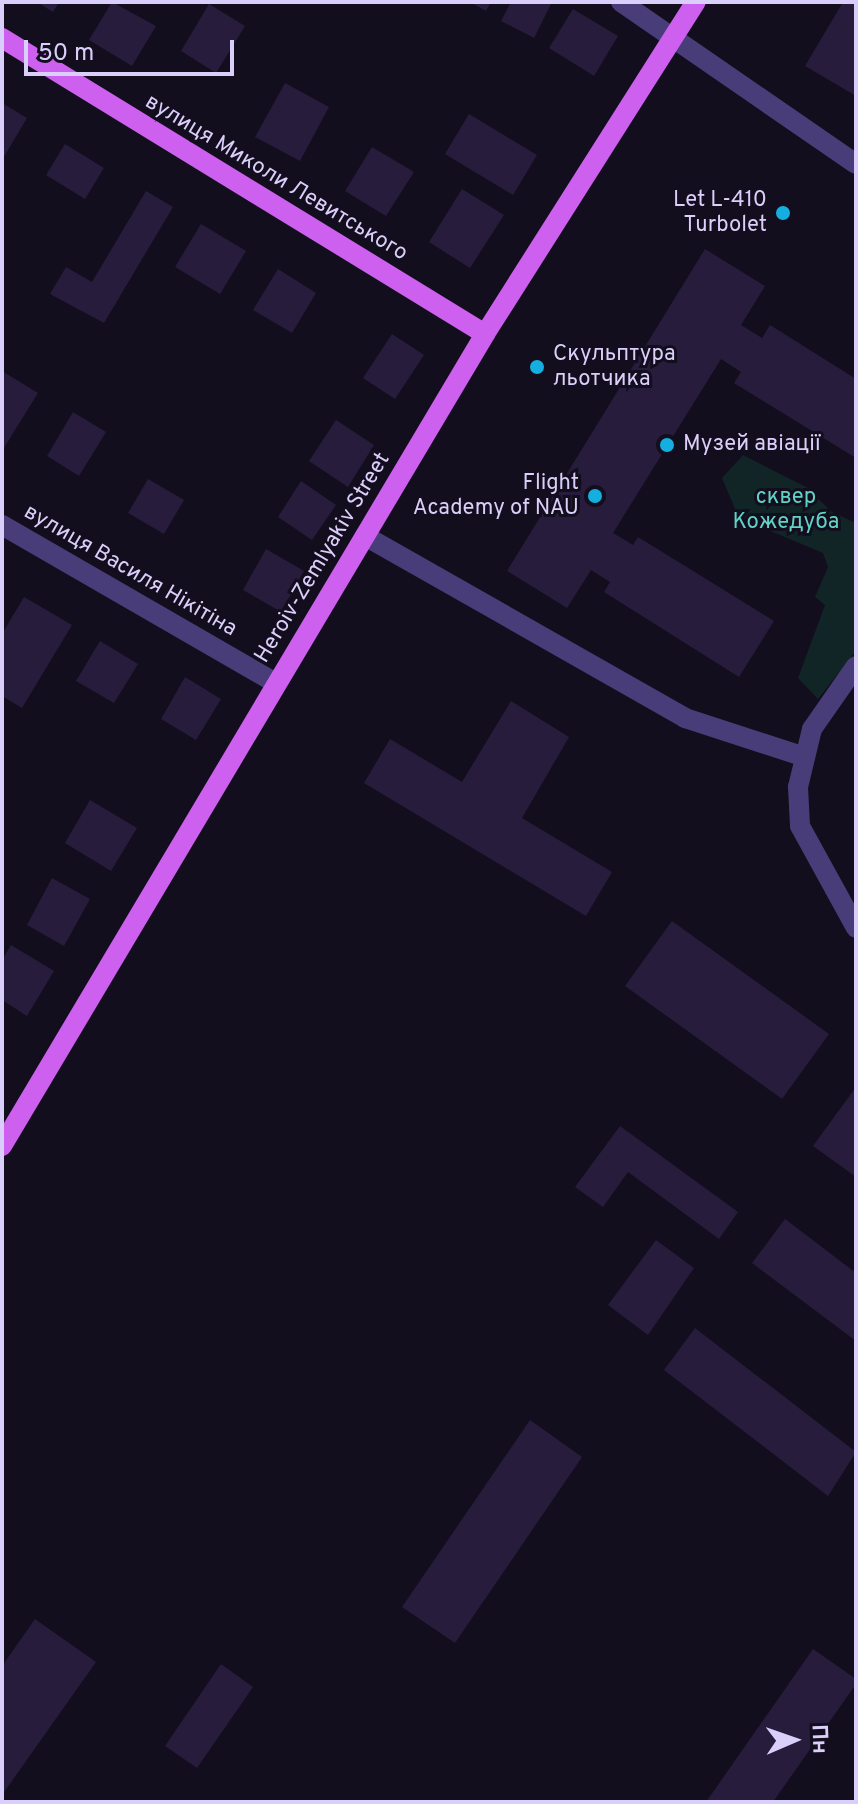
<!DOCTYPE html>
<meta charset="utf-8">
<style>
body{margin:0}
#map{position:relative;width:858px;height:1804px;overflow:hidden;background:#130e1d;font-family:Overpass,sans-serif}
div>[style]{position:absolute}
.green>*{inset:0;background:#112426}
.building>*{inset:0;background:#271c3c}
.minor>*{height:20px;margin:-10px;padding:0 10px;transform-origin:10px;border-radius:10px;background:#483d78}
.major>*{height:20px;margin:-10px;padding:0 10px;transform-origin:10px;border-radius:10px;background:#ce60f0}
.dots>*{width:22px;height:22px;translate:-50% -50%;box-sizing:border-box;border:4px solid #130e1d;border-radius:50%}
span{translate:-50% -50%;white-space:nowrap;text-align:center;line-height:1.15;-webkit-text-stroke:6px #130e1d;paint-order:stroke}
.street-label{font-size:22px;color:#dacffa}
.poi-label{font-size:22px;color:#dacffa}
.right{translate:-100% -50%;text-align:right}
.left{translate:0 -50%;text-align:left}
.park-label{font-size:22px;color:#62d2c6}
.frame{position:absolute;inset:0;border:4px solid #dacffa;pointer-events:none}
.north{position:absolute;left:754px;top:1700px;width:80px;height:80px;-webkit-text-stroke:6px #130e1d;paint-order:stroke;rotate:88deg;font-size:22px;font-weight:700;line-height:32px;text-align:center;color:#dacffa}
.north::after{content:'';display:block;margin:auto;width:28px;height:36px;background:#dacffa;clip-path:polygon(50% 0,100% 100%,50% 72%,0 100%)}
.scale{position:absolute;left:24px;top:40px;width:210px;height:36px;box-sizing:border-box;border:4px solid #dacffa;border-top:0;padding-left:10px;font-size:24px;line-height:28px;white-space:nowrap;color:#dacffa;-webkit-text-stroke:6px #130e1d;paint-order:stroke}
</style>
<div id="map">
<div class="green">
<i style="clip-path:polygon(743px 455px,806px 487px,832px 512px,856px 523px,856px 651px,818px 699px,798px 678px,825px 605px,815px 597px,828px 567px,823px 553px,739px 518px,722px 478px)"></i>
</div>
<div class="building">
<i style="clip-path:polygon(37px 2px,59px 2px,53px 12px)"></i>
<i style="clip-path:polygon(112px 2px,156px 26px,132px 66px,89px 40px)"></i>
<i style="clip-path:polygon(470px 2px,491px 2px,486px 11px)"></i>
<i style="clip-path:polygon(511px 2px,552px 2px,534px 38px,501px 21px)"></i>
<i style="clip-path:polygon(843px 2px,856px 2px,856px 96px,805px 66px)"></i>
<i style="clip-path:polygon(209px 4px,245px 26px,216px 73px,181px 51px)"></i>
<i style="clip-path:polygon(573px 9px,618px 36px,594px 76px,549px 48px)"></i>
<i style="clip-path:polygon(285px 83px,329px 107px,300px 161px,255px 137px)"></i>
<i style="clip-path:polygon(2px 103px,27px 118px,2px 160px)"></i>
<i style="clip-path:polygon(469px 114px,537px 155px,513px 195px,445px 154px)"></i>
<i style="clip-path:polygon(65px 144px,104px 168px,85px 199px,46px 175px)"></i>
<i style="clip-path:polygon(372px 147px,414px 172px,386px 216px,345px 191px)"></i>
<i style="clip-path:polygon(462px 189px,504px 215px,470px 268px,429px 242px)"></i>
<i style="clip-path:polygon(146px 191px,173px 207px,104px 323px,50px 294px,66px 267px,92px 282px)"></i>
<i style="clip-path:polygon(201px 224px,246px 251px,220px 294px,175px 267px)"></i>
<i style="clip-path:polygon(705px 249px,765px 286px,741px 325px,762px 338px,770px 325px,856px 379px,856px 458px,734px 383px,741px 372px,721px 359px,613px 533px,633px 545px,638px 537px,774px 621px,739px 677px,604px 592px,610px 582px,591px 570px,567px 608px,507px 571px)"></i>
<i style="clip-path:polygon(278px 269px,316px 293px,292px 333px,253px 310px)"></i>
<i style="clip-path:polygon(392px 334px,424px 355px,395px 399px,363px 378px)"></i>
<i style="clip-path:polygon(2px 371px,38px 393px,2px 451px)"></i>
<i style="clip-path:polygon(73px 412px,106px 432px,79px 476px,47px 456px)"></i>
<i style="clip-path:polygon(336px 420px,374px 445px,348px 487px,309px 461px)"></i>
<i style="clip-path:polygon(148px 479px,184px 500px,164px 534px,128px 513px)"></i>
<i style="clip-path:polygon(301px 481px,336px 505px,312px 540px,278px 517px)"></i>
<i style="clip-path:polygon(266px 549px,304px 571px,281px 612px,243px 590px)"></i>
<i style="clip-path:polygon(24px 597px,72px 625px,22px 708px,2px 696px,2px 634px)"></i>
<i style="clip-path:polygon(100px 641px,138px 664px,114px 703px,76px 681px)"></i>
<i style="clip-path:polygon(185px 677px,221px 699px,196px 740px,161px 719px)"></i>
<i style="clip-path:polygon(511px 701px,569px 737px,522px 818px,612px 872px,586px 916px,364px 783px,390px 739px,462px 782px)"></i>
<i style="clip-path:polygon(90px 800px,137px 828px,111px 871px,65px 843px)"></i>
<i style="clip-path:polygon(52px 878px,90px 899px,64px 946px,27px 925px)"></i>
<i style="clip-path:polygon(672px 921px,829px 1034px,782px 1099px,625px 986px)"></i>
<i style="clip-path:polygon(11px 945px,54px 971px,27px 1016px,2px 1000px,2px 960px)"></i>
<i style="clip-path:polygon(856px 1087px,856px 1177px,813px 1146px)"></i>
<i style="clip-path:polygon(620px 1126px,738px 1212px,719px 1239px,628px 1172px,603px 1207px,575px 1187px)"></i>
<i style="clip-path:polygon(785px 1219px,856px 1273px,856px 1341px,752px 1263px)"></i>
<i style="clip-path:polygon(656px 1240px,694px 1268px,648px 1335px,608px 1305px)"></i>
<i style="clip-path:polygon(695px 1328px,856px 1452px,828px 1496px,664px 1370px)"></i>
<i style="clip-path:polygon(530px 1420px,582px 1457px,455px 1643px,402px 1607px)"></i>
<i style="clip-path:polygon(35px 1619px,96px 1662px,2px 1795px,2px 1666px)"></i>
<i style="clip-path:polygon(813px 1649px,856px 1679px,856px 1684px,773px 1802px,706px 1802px)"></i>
<i style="clip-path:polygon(221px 1664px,253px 1687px,197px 1768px,165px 1746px)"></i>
</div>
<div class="minor">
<i style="left:621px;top:2px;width:285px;rotate:34.6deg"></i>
<i style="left:2px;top:525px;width:316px;rotate:30deg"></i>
<i style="left:365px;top:536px;width:368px;rotate:29.6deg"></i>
<i style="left:685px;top:718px;width:123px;rotate:18deg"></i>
<i style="left:856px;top:666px;width:77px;rotate:124.9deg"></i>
<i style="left:812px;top:729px;width:60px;rotate:103.6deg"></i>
<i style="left:798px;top:787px;width:39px;rotate:87deg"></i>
<i style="left:800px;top:826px;width:116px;rotate:61.2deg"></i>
</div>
<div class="major">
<i style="left:2px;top:38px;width:566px;rotate:31.5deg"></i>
<i style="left:2px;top:1146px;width:945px;rotate:-59.25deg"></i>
<i style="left:485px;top:334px;width:393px;rotate:-57.6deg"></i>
</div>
<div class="dots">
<i style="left:783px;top:213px;background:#15afdf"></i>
<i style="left:537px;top:367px;background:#15afdf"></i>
<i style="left:667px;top:445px;background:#15afdf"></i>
<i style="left:595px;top:496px;background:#15afdf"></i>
</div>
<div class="street-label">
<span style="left:276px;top:178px;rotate:31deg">вулиця Миколи Левитського</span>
<span style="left:323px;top:558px;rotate:-59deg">Heroiv-Zemlyakiv Street</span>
<span style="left:130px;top:571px;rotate:30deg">вулиця Василя Нікітіна</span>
</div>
<div class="poi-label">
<span class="right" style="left:767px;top:213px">Let L-410<br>Turbolet</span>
<span class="left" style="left:553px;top:367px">Скульптура<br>льотчика</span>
<span class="left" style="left:683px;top:445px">Музей авіації</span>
<span class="right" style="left:579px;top:496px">Flight<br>Academy of NAU</span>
</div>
<div class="park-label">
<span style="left:786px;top:510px">сквер<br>Кожедуба</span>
</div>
<div class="frame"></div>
<div class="north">Пн</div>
<div class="scale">50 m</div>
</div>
